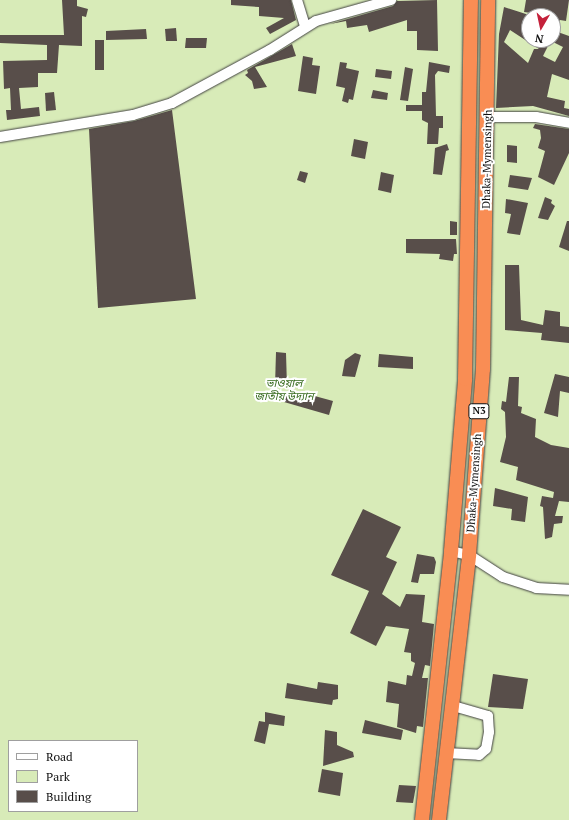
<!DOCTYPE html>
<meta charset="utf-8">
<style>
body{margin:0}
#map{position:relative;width:569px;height:820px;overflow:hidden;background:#fffaf0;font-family:"PT Serif","Noto Sans Bengali",serif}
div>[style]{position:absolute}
.green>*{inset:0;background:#d8ebb8}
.building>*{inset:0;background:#584e4a}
.roads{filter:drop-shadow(0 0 1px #424242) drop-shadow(0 0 1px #424242)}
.minor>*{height:10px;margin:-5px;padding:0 5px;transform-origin:5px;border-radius:5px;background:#fff}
.highway>*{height:14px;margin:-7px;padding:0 7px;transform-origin:7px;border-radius:7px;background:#f98d54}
span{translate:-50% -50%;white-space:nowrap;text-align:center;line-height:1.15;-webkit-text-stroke:4px #fff;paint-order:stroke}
.shield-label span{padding:1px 3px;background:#fff;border:1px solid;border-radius:3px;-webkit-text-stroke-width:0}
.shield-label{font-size:10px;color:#0f0f0f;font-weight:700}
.street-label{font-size:11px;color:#0f0f0f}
.park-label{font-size:11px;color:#35691c;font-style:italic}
.legend{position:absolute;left:8px;top:740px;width:130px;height:72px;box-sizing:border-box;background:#fff;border:1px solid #9f9f9f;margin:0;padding:5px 7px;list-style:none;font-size:12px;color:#0f0f0f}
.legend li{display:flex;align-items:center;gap:8px;height:20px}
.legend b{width:20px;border:1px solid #9f9f9f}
.north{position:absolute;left:521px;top:8px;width:40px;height:40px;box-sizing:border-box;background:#fff;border:1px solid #9f9f9f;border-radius:50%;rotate:189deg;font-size:11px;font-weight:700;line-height:16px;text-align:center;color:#0f0f0f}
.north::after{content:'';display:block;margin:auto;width:14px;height:18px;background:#c4213b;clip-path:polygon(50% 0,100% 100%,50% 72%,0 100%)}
</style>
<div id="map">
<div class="green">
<i style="clip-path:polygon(evenodd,0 0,569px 0,569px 820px,0 820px,0 0,529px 16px,553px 16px,553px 40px,529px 40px,529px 16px,0 0,9px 741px,137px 741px,137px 811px,9px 811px,9px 741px)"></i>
</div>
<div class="building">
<i style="clip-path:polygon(62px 0,77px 0,77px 6px,88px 9px,86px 17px,82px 16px,82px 46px,59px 45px,57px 73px,38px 73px,38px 87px,19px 88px,21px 109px,39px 107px,40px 116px,7px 120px,6px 110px,11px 110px,10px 88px,4px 89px,3px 61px,47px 60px,47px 45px,0 43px,0 35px,64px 35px)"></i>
<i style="clip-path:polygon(231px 0,291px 0,296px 20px,270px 34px,266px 28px,284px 18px,259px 16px,259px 7px,231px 5px)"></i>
<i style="clip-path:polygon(437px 0,438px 51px,417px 50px,417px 31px,407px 31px,407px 20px,369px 32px,367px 25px,347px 28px,346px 21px,330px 24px,393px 6px,397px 1px)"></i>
<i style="clip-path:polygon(evenodd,526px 0,569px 0,566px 21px,560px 20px,555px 31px,569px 36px,569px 80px,552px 74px,547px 97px,565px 101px,564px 108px,569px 109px,569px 116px,533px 106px,496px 108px,499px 34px,504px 7px,529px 15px,529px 40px,551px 40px,543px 56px,555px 62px,563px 47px,553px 42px,553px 16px,524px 12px,526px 0,510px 30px,539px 49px,534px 49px,528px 63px,504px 42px,510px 30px)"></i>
<i style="clip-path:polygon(176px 28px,177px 41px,166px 41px,165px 29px)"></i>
<i style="clip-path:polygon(146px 29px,147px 39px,106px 40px,106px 31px)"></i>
<i style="clip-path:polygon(186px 38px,207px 38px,206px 48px,185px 48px)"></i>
<i style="clip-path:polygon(95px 40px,104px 40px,104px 70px,95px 70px)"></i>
<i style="clip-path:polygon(292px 44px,296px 56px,255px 67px,267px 87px,254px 89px,252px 81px,245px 75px,248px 73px,247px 70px)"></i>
<i style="clip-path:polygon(303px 56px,313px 58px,312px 65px,320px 66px,316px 94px,298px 91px)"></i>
<i style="clip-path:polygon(340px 62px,347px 63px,346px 68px,359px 71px,353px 100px,349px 99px,348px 103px,342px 101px,345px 88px,336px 86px)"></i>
<i style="clip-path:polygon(429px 62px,450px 66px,449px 73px,438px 71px,435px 75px,436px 116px,443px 116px,443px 128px,439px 128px,438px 144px,427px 144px,428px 123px,422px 120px,422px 111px,406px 111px,406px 105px,422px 105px,422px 92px,426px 92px)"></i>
<i style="clip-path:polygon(405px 67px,413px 69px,408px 101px,400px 100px)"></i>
<i style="clip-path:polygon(376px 69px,392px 71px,391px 79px,375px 77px)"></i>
<i style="clip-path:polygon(373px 90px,388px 93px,387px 100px,371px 98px)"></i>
<i style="clip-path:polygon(54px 92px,56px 110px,46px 111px,45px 93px)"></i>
<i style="clip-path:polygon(172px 110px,196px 299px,98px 308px,89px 129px,134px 121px)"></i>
<i style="clip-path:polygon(535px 124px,569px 129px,569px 153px,554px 185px,538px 177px,545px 151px,538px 148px,541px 138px,540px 130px,533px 128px)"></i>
<i style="clip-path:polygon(354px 139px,368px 142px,365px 159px,351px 156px)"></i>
<i style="clip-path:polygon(447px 144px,449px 150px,446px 151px,442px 175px,433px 174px,435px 148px)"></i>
<i style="clip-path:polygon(507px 145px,517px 146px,517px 163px,507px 162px)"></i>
<i style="clip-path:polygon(300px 171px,308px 173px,305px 183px,297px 180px)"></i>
<i style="clip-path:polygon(381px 172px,394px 175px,391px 193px,378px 190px)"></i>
<i style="clip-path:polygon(510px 175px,532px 178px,528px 190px,508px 187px)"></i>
<i style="clip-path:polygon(545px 197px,552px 200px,551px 203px,555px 206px,548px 220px,538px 218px)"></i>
<i style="clip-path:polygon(506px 199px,528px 203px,520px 235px,507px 233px,511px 214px,505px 213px)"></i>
<i style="clip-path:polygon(450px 221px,457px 222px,457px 235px,450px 235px)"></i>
<i style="clip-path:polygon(567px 221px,569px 221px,569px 251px,559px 247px)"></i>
<i style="clip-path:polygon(406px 239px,456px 239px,457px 254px,454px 254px,453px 261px,439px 259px,440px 254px,406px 253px)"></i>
<i style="clip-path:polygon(505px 265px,519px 265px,521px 320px,543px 325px,545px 310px,560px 312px,560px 326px,569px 327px,569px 343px,541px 340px,542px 333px,505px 330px)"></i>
<i style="clip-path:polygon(276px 352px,286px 353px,287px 387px,275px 386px)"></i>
<i style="clip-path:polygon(355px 353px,361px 355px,355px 377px,342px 376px,345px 360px)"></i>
<i style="clip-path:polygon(379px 354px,413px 357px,413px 369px,378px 367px)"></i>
<i style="clip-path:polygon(555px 374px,569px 377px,569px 393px,560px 391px,558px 417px,544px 413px)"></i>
<i style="clip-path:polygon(509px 377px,519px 377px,518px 406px,522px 407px,521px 413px,536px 419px,535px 437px,551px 445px,569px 448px,569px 502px,559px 501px,555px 516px,563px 516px,562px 523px,554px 524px,552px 537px,545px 539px,543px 507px,540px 506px,542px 496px,553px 498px,554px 492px,516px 480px,518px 467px,500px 462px,506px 437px,505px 412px,501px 409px,502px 401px,506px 402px)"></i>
<i style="clip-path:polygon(289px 389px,333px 401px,329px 415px,284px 402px)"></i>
<i style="clip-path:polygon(495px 488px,528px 497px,525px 522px,511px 520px,512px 509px,493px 506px)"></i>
<i style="clip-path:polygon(363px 509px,401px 527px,386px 557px,397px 562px,382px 594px,400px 607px,406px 594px,425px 595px,422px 622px,434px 624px,430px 666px,425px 665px,422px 678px,428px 678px,423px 727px,417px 726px,416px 733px,397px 727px,399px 704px,386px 702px,388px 681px,406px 685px,407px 675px,412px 676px,415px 663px,411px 661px,411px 653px,404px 652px,409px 629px,386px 626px,376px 646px,350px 633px,369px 591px,331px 575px)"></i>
<i style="clip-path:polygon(417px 554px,434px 557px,436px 562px,434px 574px,420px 574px,418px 583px,411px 582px)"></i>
<i style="clip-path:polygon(493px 674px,528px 679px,523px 709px,488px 707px)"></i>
<i style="clip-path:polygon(318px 682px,338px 685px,338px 699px,333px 700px,332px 705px,285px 698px,287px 683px,317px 689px)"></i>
<i style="clip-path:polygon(265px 712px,285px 716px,284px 726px,269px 724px,265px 744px,254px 741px,259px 721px,265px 722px)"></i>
<i style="clip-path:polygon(365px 720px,403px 730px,401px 740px,362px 733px)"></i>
<i style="clip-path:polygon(325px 730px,337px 732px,337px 745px,353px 752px,354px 757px,323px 766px)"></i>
<i style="clip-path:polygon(322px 769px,343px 773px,340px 796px,318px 792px)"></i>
<i style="clip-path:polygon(399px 785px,416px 786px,413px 803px,396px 802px)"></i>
</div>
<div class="roads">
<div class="minor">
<i style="left:297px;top:0;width:28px;rotate:73deg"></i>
<i style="left:487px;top:117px;width:49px"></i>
<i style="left:536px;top:117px;width:34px;rotate:10deg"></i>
<i style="left:0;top:137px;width:135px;rotate:-9.4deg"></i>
<i style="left:133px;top:115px;width:41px;rotate:-17.1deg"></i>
<i style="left:172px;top:103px;width:111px;rotate:-28.4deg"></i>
<i style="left:270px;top:50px;width:54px;rotate:-32.2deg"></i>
<i style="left:316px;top:21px;width:78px;rotate:-15.6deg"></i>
<i style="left:451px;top:551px;width:18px;rotate:13deg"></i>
<i style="left:469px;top:555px;width:40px;rotate:32.9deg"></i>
<i style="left:503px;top:577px;width:35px;rotate:18deg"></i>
<i style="left:536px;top:588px;width:33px;rotate:3deg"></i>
<i style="left:446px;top:753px;width:33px;rotate:3deg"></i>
<i style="left:479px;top:755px;width:9px;rotate:-41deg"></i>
<i style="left:486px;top:749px;width:17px;rotate:-80deg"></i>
<i style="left:489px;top:732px;width:16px;rotate:-94deg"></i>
<i style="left:488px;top:716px;width:37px;rotate:-164deg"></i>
</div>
<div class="highway">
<i style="left:422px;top:820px;width:271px;rotate:-83.8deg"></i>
<i style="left:451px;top:551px;width:173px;rotate:-85.3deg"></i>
<i style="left:465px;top:379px;width:379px;rotate:-89.1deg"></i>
<i style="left:439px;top:820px;width:267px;rotate:-83.5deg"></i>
<i style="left:469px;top:555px;width:187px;rotate:-85.7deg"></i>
<i style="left:483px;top:369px;width:369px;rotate:-89.2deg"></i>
</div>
</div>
<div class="shield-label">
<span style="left:479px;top:411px">N3</span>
</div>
<div class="street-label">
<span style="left:487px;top:159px;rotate:-89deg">Dhaka-Mymensingh</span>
<span style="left:474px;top:483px;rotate:-86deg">Dhaka-Mymensingh</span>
</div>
<div class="park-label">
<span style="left:284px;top:390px">ভাওয়াল<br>জাতীয় উদ্যান</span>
</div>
<ul class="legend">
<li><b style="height:5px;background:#fff"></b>Road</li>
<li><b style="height:11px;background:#d8ebb8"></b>Park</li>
<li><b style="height:11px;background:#584e4a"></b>Building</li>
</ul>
<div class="north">N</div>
</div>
